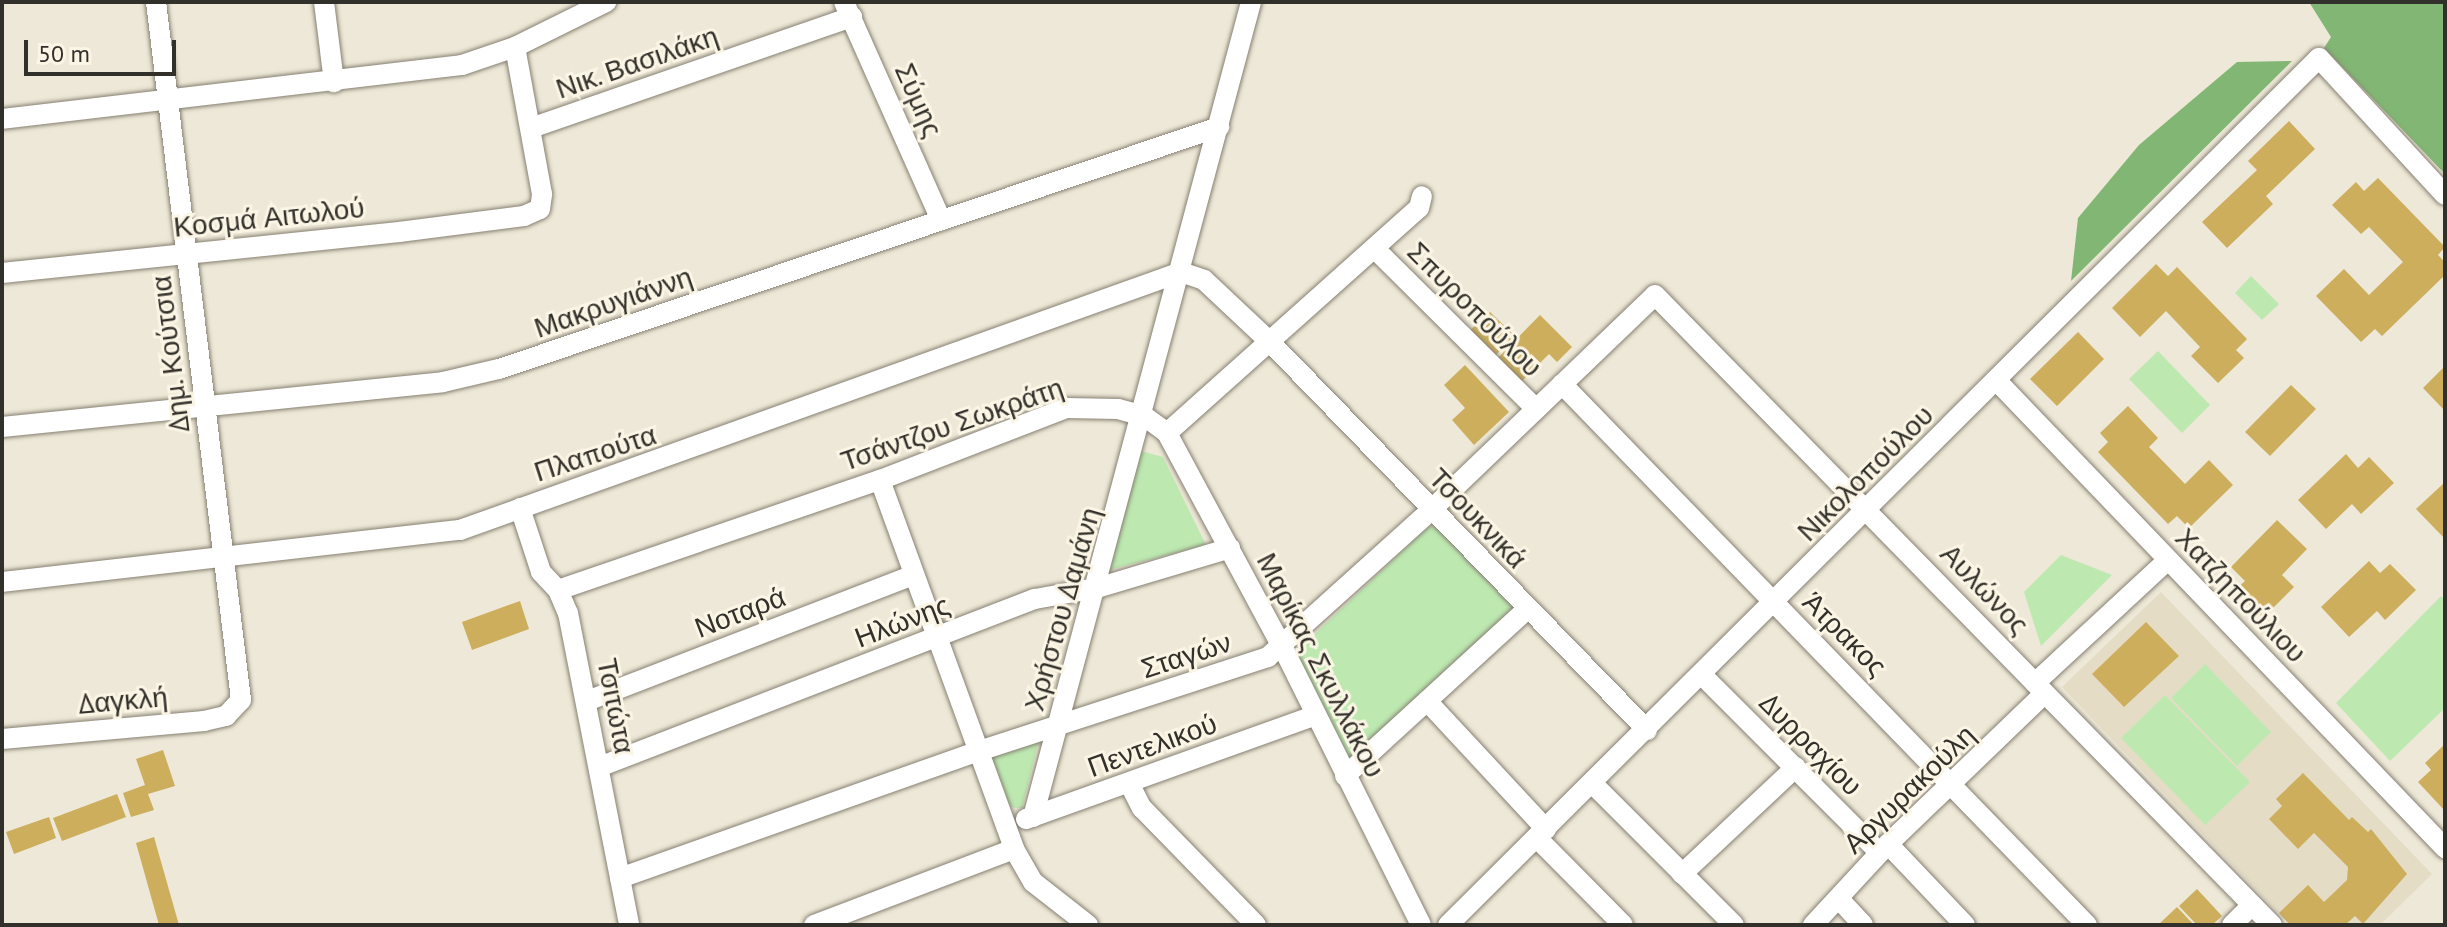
<!DOCTYPE html>
<meta charset="utf-8">
<style>
body{margin:0}
#map{position:relative;width:2447px;height:927px;overflow:hidden;background:#eee8d8;font-family:"PT Sans",sans-serif}
div>[style]{position:absolute}
.built>*{inset:0;background:#e5dcc6}
.green>*{inset:0;background:#bde9b1}
.forest>*{inset:0;background:#82b674}
.building>*{inset:0;background:#ccae5d}
.roads{filter:drop-shadow(0 0 2px #868072) drop-shadow(0 0 2px #868072)}
.minor>*{height:20px;margin:-10px;padding:0 10px;transform-origin:10px;border-radius:10px;background:#fff}
span{translate:-50% -50%;white-space:nowrap;text-align:center;line-height:1.15;-webkit-text-stroke:6px #fbf5e5;paint-order:stroke}
.street-label{font-size:28px;color:#32302a}
.frame{position:absolute;inset:0;border:4px solid #32302a;pointer-events:none}
.scale{position:absolute;left:24px;top:40px;width:152px;height:36px;box-sizing:border-box;border:4px solid #32302a;border-top:0;padding-left:10px;font-size:24px;line-height:28px;white-space:nowrap;color:#32302a;-webkit-text-stroke:6px #fbf5e5;paint-order:stroke}
</style>
<div id="map">
<div class="built">
<i style="clip-path:polygon(2161px 592px,2432px 874px,2380px 925px,2290px 925px,2062px 687px)"></i>
</div>
<div class="green">
<i style="clip-path:polygon(2251px 276px,2279px 304px,2262px 320px,2235px 293px)"></i>
<i style="clip-path:polygon(2158px 351px,2210px 405px,2182px 433px,2129px 379px)"></i>
<i style="clip-path:polygon(1141px 451px,1163px 457px,1206px 545px,1109px 570px)"></i>
<i style="clip-path:polygon(1428px 527px,1438px 527px,1516px 608px,1358px 757px,1349px 757px,1298px 655px,1300px 648px)"></i>
<i style="clip-path:polygon(2061px 555px,2112px 575px,2041px 646px,2024px 592px)"></i>
<i style="clip-path:polygon(2441px 596px,2445px 601px,2445px 708px,2390px 761px,2336px 703px)"></i>
<i style="clip-path:polygon(2205px 664px,2271px 732px,2237px 766px,2171px 698px)"></i>
<i style="clip-path:polygon(2165px 695px,2250px 782px,2205px 825px,2121px 738px)"></i>
<i style="clip-path:polygon(1039px 740px,1022px 808px,1006px 807px,989px 755px)"></i>
</div>
<div class="forest">
<i style="clip-path:polygon(2309px 2px,2445px 2px,2445px 174px,2324px 48px,2331px 37px)"></i>
<i style="clip-path:polygon(2292px 61px,2071px 281px,2078px 218px,2139px 145px,2237px 62px)"></i>
</div>
<div class="building">
<i style="clip-path:polygon(2289px 121px,2315px 149px,2266px 196px,2273px 204px,2227px 248px,2202px 222px,2257px 170px,2248px 161px)"></i>
<i style="clip-path:polygon(2378px 178px,2445px 247px,2438px 255px,2445px 262px,2445px 275px,2382px 336px,2375px 329px,2361px 342px,2316px 296px,2344px 269px,2369px 295px,2403px 262px,2369px 227px,2361px 234px,2332px 205px,2356px 182px,2364px 191px)"></i>
<i style="clip-path:polygon(2156px 264px,2168px 276px,2177px 267px,2247px 339px,2236px 350px,2244px 358px,2218px 383px,2191px 356px,2200px 347px,2166px 311px,2140px 337px,2112px 308px)"></i>
<i style="clip-path:polygon(1490px 312px,1515px 336px,1494px 357px,1468px 332px)"></i>
<i style="clip-path:polygon(1540px 315px,1572px 347px,1557px 362px,1549px 354px,1520px 383px,1496px 360px)"></i>
<i style="clip-path:polygon(2078px 332px,2104px 359px,2057px 406px,2030px 379px)"></i>
<i style="clip-path:polygon(1465px 365px,1509px 412px,1474px 445px,1452px 420px,1465px 408px,1444px 385px)"></i>
<i style="clip-path:polygon(2445px 366px,2445px 411px,2423px 388px)"></i>
<i style="clip-path:polygon(2291px 385px,2316px 409px,2270px 456px,2245px 432px)"></i>
<i style="clip-path:polygon(2128px 406px,2158px 438px,2149px 447px,2185px 484px,2209px 460px,2233px 485px,2189px 528px,2177px 516px,2168px 524px,2098px 452px,2108px 442px,2100px 433px)"></i>
<i style="clip-path:polygon(2346px 454px,2358px 468px,2369px 457px,2394px 483px,2361px 514px,2352px 504px,2326px 529px,2298px 500px)"></i>
<i style="clip-path:polygon(2444px 483px,2445px 484px,2445px 539px,2416px 509px)"></i>
<i style="clip-path:polygon(2277px 520px,2307px 549px,2282px 575px,2294px 587px,2263px 618px,2235px 590px,2245px 581px,2231px 567px)"></i>
<i style="clip-path:polygon(2369px 561px,2380px 573px,2390px 564px,2416px 590px,2385px 620px,2377px 611px,2349px 637px,2321px 607px)"></i>
<i style="clip-path:polygon(520px 601px,529px 629px,472px 650px,462px 622px)"></i>
<i style="clip-path:polygon(2146px 622px,2179px 656px,2124px 707px,2092px 674px)"></i>
<i style="clip-path:polygon(2445px 744px,2445px 811px,2418px 782px,2431px 770px,2425px 763px)"></i>
<i style="clip-path:polygon(163px 750px,175px 786px,148px 794px,154px 810px,131px 817px,123px 793px,145px 785px,136px 759px)"></i>
<i style="clip-path:polygon(2303px 773px,2349px 820px,2352px 817px,2368px 832px,2371px 829px,2407px 874px,2363px 924px,2355px 916px,2345px 925px,2290px 925px,2279px 913px,2308px 885px,2324px 902px,2347px 880px,2348px 867px,2314px 833px,2298px 849px,2269px 819px,2282px 806px,2276px 799px)"></i>
<i style="clip-path:polygon(117px 794px,126px 817px,62px 841px,53px 818px)"></i>
<i style="clip-path:polygon(49px 817px,56px 838px,14px 854px,6px 832px)"></i>
<i style="clip-path:polygon(154px 837px,179px 925px,159px 925px,136px 843px)"></i>
<i style="clip-path:polygon(2197px 889px,2222px 916px,2212px 925px,2197px 925px,2179px 906px)"></i>
<i style="clip-path:polygon(2177px 907px,2194px 925px,2158px 925px)"></i>
</div>
<div class="roads">
<div class="minor">
<i style="left:324px;top:2px;width:81px;rotate:82.9deg"></i>
<i style="left:844px;top:2px;width:239px;rotate:66deg"></i>
<i style="left:2px;top:119px;width:463px;rotate:-6.7deg"></i>
<i style="left:462px;top:65px;width:56px;rotate:-18.8deg"></i>
<i style="left:515px;top:47px;width:102px;rotate:-26.3deg"></i>
<i style="left:531px;top:128px;width:340px;rotate:-19.1deg"></i>
<i style="left:1375px;top:249px;width:227px;rotate:44.8deg"></i>
<i style="left:2px;top:273px;width:399px;rotate:-5.9deg"></i>
<i style="left:399px;top:232px;width:126px;rotate:-7.3deg"></i>
<i style="left:524px;top:216px;width:17px;rotate:-24deg"></i>
<i style="left:540px;top:209px;width:15px;rotate:-82deg"></i>
<i style="left:542px;top:194px;width:149px;rotate:-100.4deg"></i>
<i style="left:1996px;top:380px;width:649px;rotate:46.19deg"></i>
<i style="left:1562px;top:384px;width:754px;rotate:45.86deg"></i>
<i style="left:2px;top:427px;width:443px;rotate:-5.8deg"></i>
<i style="left:443px;top:382px;width:57px;rotate:-13.1deg"></i>
<i style="left:499px;top:369px;width:760px;rotate:-18.58deg"></i>
<i style="left:1167px;top:433px;width:244px;rotate:61.7deg"></i>
<i style="left:1283px;top:648px;width:309px;rotate:63.5deg"></i>
<i style="left:880px;top:480px;width:393px;rotate:70deg"></i>
<i style="left:1014px;top:849px;width:38px;rotate:60deg"></i>
<i style="left:1033px;top:882px;width:70px;rotate:38deg"></i>
<i style="left:520px;top:508px;width:67px;rotate:71.8deg"></i>
<i style="left:541px;top:572px;width:25px;rotate:47deg"></i>
<i style="left:558px;top:590px;width:25px;rotate:67deg"></i>
<i style="left:568px;top:613px;width:318px;rotate:78.9deg"></i>
<i style="left:2px;top:582px;width:461px;rotate:-6.5deg"></i>
<i style="left:460px;top:530px;width:766px;rotate:-19.69deg"></i>
<i style="left:1181px;top:272px;width:24px;rotate:19deg"></i>
<i style="left:1204px;top:280px;width:91px;rotate:43.2deg"></i>
<i style="left:1270px;top:342px;width:541px;rotate:45.82deg"></i>
<i style="left:558px;top:590px;width:340px;rotate:-18.9deg"></i>
<i style="left:880px;top:480px;width:200px;rotate:-21.1deg"></i>
<i style="left:1067px;top:408px;width:51px;rotate:1.1deg"></i>
<i style="left:1118px;top:409px;width:27px;rotate:15deg"></i>
<i style="left:1144px;top:416px;width:29px;rotate:36deg"></i>
<i style="left:1167px;top:433px;width:338px;rotate:-41.8deg"></i>
<i style="left:1419px;top:208px;width:12px;rotate:-76deg"></i>
<i style="left:1703px;top:676px;width:250px;rotate:45deg"></i>
<i style="left:2035px;top:683px;width:181px;rotate:-42.8deg"></i>
<i style="left:587px;top:701px;width:350px;rotate:-21.1deg"></i>
<i style="left:1427px;top:701px;width:175px;rotate:47.1deg"></i>
<i style="left:2px;top:739px;width:203px;rotate:-5.1deg"></i>
<i style="left:204px;top:721px;width:23px;rotate:-13deg"></i>
<i style="left:226px;top:716px;width:22px;rotate:-47deg"></i>
<i style="left:241px;top:700px;width:703px;rotate:-96.94deg"></i>
<i style="left:599px;top:767px;width:467px;rotate:-21.1deg"></i>
<i style="left:1035px;top:599px;width:63px;rotate:-10.1deg"></i>
<i style="left:1097px;top:588px;width:139px;rotate:-16.7deg"></i>
<i style="left:1345px;top:776px;width:247px;rotate:-42.5deg"></i>
<i style="left:1129px;top:783px;width:28px;rotate:63deg"></i>
<i style="left:1142px;top:808px;width:163px;rotate:45.7deg"></i>
<i style="left:1593px;top:784px;width:199px;rotate:45deg"></i>
<i style="left:1033px;top:817px;width:844px;rotate:-75.02deg"></i>
<i style="left:1026px;top:819px;width:308px;rotate:-19.7deg"></i>
<i style="left:1537px;top:838px;width:122px;rotate:45.3deg"></i>
<i style="left:1888px;top:844px;width:112px;rotate:46.5deg"></i>
<i style="left:1682px;top:874px;width:156px;rotate:-43.2deg"></i>
<i style="left:620px;top:878px;width:381px;rotate:-19.5deg"></i>
<i style="left:979px;top:751px;width:304px;rotate:-18deg"></i>
<i style="left:1268px;top:657px;width:219px;rotate:-42deg"></i>
<i style="left:1431px;top:510px;width:310px;rotate:-43.8deg"></i>
<i style="left:1655px;top:295px;width:882px;rotate:45.6deg"></i>
<i style="left:1839px;top:899px;width:35px;rotate:47deg"></i>
<i style="left:814px;top:925px;width:214px;rotate:-20.8deg"></i>
<i style="left:1448px;top:925px;width:1229px;rotate:-44.87deg"></i>
<i style="left:2319px;top:58px;width:186px;rotate:47.4deg"></i>
<i style="left:1813px;top:925px;width:110px;rotate:-47.2deg"></i>
<i style="left:1888px;top:844px;width:216px;rotate:-43.9deg"></i>
<i style="left:2232px;top:925px;width:28px;rotate:-45deg"></i>
</div>
</div>
<div class="street-label">
<span style="left:637px;top:62px;rotate:-19deg">Νικ. Βασιλάκη</span>
<span style="left:919px;top:100px;rotate:66deg">Σύμης</span>
<span style="left:269px;top:217px;rotate:-6deg">Κοσμά Αιτωλού</span>
<span style="left:613px;top:302px;rotate:-19deg">Μακρυγιάννη</span>
<span style="left:1475px;top:309px;rotate:45deg">Σπυροπούλου</span>
<span style="left:170px;top:354px;rotate:-97deg">Δημ. Κούτσια</span>
<span style="left:952px;top:424px;rotate:-19deg">Τσάντζου Σωκράτη</span>
<span style="left:595px;top:453px;rotate:-18deg">Πλαπούτα</span>
<span style="left:1865px;top:473px;rotate:-45deg">Νικολοπούλου</span>
<span style="left:1478px;top:518px;rotate:46deg">Τσουκνικά</span>
<span style="left:1985px;top:589px;rotate:46deg">Αυλώνος</span>
<span style="left:2241px;top:595px;rotate:46deg">Χατζηπούλιου</span>
<span style="left:1062px;top:609px;rotate:-74deg">Χρήστου Δαμάνη</span>
<span style="left:740px;top:612px;rotate:-21deg">Νοταρά</span>
<span style="left:902px;top:621px;rotate:-21deg">Ηλώνης</span>
<span style="left:1845px;top:634px;rotate:45deg">Άτρακος</span>
<span style="left:1186px;top:655px;rotate:-18deg">Σταγών</span>
<span style="left:1321px;top:665px;rotate:63deg">Μαρίκας Σκυλλάκου</span>
<span style="left:123px;top:700px;rotate:-5deg">Δαγκλή</span>
<span style="left:616px;top:706px;rotate:79deg">Τσιτώτα</span>
<span style="left:1811px;top:744px;rotate:45deg">Δυρραχίου</span>
<span style="left:1152px;top:745px;rotate:-20deg">Πεντελικού</span>
<span style="left:1909px;top:789px;rotate:-44deg">Αργυρακούλη</span>
</div>
<div class="frame"></div>
<div class="scale">50 m</div>
</div>
